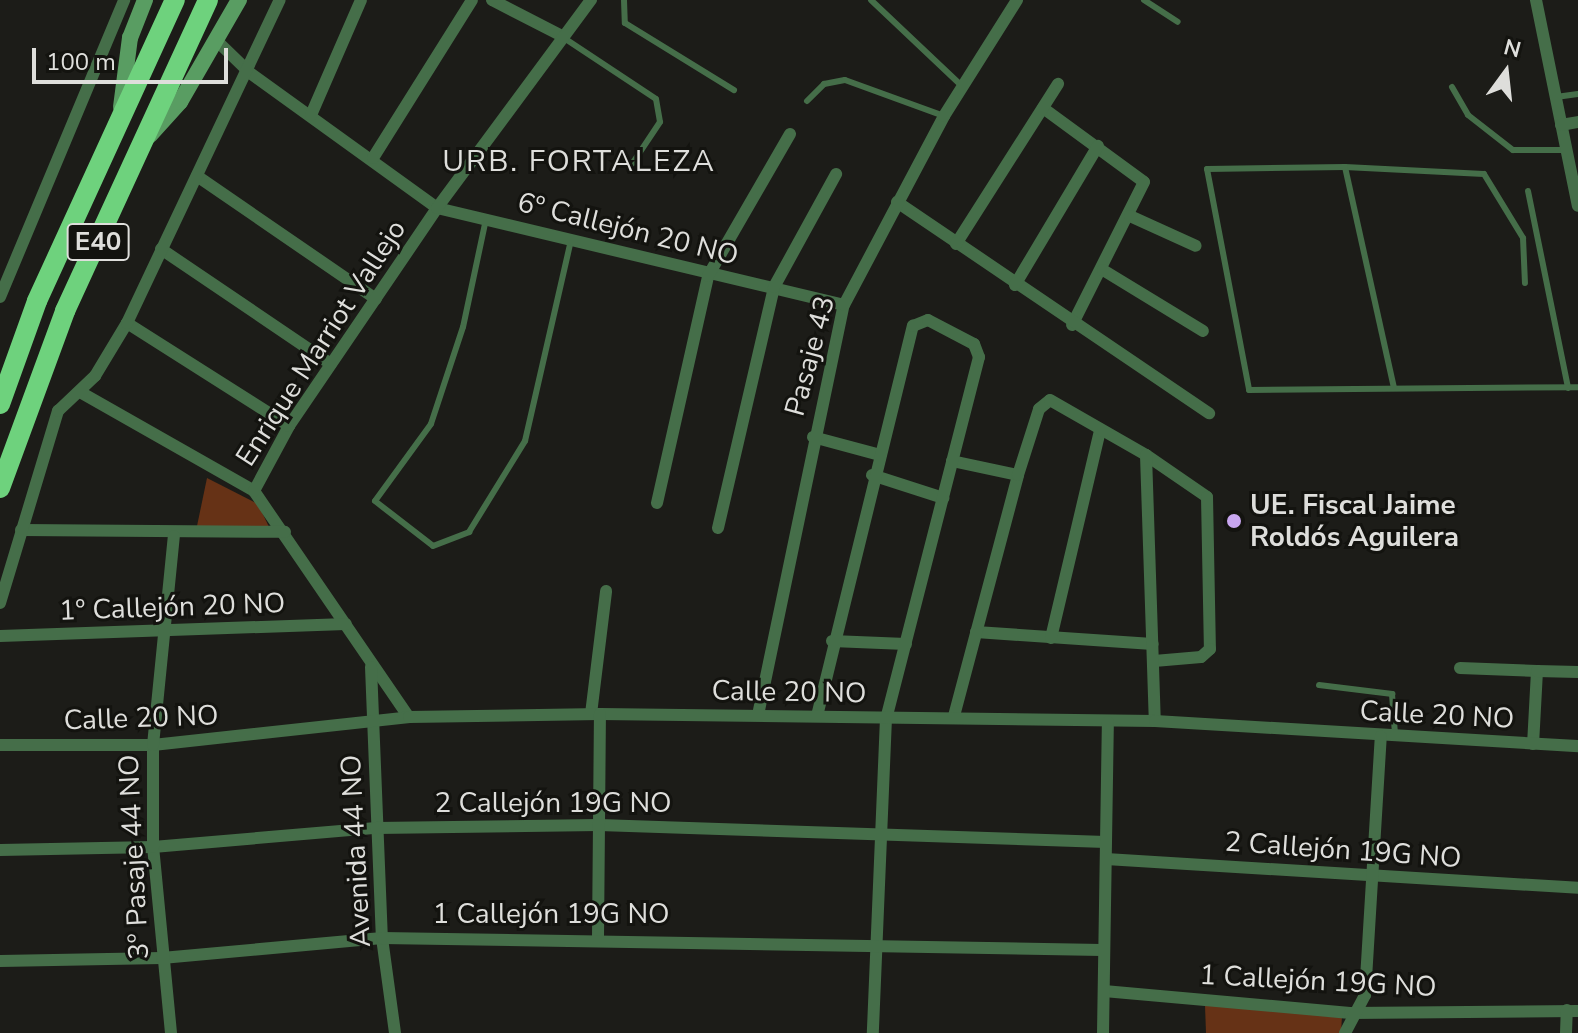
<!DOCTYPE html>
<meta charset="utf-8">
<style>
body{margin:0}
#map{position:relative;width:1578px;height:1033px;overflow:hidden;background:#1c1c18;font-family:"Nunito Sans",sans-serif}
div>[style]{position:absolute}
.green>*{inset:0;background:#663216}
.service>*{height:6px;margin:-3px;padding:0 3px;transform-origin:3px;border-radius:3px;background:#456e49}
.minor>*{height:12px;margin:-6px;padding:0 6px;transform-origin:6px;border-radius:6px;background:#456e49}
.secondary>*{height:16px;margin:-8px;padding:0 8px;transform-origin:8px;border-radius:8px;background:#599d62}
.trunk>*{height:20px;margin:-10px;padding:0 10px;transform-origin:10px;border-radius:10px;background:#6ed27d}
.dots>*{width:22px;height:22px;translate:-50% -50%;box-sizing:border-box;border:4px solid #13130f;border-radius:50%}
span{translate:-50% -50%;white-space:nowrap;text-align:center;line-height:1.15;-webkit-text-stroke:6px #13130f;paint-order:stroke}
.shield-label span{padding:2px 6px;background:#13130f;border:2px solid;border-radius:6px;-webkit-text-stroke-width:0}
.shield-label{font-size:26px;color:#dededb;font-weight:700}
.street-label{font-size:28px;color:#dededb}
.poi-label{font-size:28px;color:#dededb;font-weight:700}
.left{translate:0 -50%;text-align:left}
.neighbourhood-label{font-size:30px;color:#dededb;letter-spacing:2px}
.north{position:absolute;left:1466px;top:32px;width:80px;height:80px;-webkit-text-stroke:6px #13130f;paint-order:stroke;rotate:15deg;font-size:22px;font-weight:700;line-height:32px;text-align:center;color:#dededb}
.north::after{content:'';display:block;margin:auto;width:28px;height:36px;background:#dededb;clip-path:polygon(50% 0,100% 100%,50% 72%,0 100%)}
.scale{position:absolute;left:32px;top:48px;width:196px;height:36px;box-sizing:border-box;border:4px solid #dededb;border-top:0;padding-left:10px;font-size:24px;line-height:28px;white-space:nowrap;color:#dededb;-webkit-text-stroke:6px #13130f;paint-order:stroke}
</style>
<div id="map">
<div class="green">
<i style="clip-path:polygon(207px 478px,258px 504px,269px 527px,197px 526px)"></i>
<i style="clip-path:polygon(1205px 1005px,1342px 1016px,1341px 1033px,1206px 1033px)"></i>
</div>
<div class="service">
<i style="left:624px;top:0;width:23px;rotate:88deg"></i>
<i style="left:625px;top:23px;width:128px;rotate:31.6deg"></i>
<i style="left:871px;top:0;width:124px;rotate:43.4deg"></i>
<i style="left:1144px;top:0;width:40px;rotate:32.9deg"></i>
<i style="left:564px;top:38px;width:110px;rotate:33.5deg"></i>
<i style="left:656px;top:99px;width:23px;rotate:80deg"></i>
<i style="left:660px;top:122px;width:50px;rotate:123.7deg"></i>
<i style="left:1452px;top:87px;width:32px;rotate:60deg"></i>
<i style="left:1468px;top:115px;width:57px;rotate:37.9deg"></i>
<i style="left:1513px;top:150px;width:54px"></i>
<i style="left:1556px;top:97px;width:22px;rotate:-8deg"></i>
<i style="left:807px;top:101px;width:24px;rotate:-45deg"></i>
<i style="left:824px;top:84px;width:21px;rotate:-11deg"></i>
<i style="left:845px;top:80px;width:105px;rotate:20deg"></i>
<i style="left:1345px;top:167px;width:139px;rotate:2.9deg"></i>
<i style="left:1484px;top:174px;width:75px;rotate:58.6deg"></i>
<i style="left:1523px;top:238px;width:45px;rotate:87.5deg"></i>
<i style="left:1528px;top:191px;width:201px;rotate:78.5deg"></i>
<i style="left:486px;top:219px;width:110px;rotate:102deg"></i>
<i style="left:463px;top:327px;width:102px;rotate:108.3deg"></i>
<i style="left:431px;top:424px;width:95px;rotate:126deg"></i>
<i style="left:375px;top:501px;width:73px;rotate:37.8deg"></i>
<i style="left:433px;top:546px;width:39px;rotate:-21deg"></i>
<i style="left:469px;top:532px;width:107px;rotate:-58.4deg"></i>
<i style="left:525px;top:441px;width:206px;rotate:-77.1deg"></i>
<i style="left:1394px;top:388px;width:226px;rotate:-102.5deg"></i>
<i style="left:1345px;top:167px;width:138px;rotate:179.2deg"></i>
<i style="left:1207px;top:169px;width:225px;rotate:79.2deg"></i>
<i style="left:1249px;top:390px;width:329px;rotate:-0.5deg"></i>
<i style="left:1319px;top:685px;width:74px;rotate:7deg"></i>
<i style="left:1392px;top:694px;width:40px;rotate:85.7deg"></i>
</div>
<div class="minor">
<i style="left:492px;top:0;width:81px;rotate:27.2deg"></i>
<i style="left:1536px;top:0;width:210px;rotate:78.5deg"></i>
<i style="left:217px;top:41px;width:46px;rotate:44.1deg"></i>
<i style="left:250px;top:73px;width:231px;rotate:35.8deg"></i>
<i style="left:437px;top:208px;width:418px;rotate:13.4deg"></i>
<i style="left:1043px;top:108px;width:125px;rotate:36.2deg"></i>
<i style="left:1144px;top:182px;width:160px;rotate:116.7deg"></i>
<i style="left:311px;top:115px;width:125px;rotate:-66.5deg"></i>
<i style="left:1561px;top:125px;width:17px;rotate:-10deg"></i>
<i style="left:373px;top:158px;width:186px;rotate:-57.9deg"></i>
<i style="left:197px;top:176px;width:217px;rotate:34.5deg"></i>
<i style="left:897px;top:202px;width:377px;rotate:34.1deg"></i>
<i style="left:1130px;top:216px;width:72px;rotate:24.4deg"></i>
<i style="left:956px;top:244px;width:190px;rotate:-57.5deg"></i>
<i style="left:161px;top:249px;width:205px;rotate:34.1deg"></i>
<i style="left:1103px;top:270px;width:117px;rotate:31.4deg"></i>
<i style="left:1015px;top:285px;width:162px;rotate:-59.2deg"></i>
<i style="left:0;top:297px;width:322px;rotate:-67.3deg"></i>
<i style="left:127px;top:323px;width:192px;rotate:32.4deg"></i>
<i style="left:80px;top:392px;width:200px;rotate:29.6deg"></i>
<i style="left:254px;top:491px;width:274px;rotate:55.6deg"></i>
<i style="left:813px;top:437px;width:69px;rotate:15deg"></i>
<i style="left:1146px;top:455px;width:74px;rotate:34.5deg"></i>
<i style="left:1207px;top:497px;width:152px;rotate:88.9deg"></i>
<i style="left:1210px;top:649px;width:12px;rotate:138deg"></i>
<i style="left:1201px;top:657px;width:47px;rotate:175.1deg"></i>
<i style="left:952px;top:461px;width:67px;rotate:12deg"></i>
<i style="left:872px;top:475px;width:75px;rotate:17.9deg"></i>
<i style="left:254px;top:491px;width:74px;rotate:-61.7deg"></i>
<i style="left:289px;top:426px;width:263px;rotate:-55.8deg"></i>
<i style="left:437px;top:208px;width:259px;rotate:-53.5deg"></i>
<i style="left:657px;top:503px;width:233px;rotate:-77.3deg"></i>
<i style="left:708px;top:276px;width:164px;rotate:-60deg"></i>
<i style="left:718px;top:528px;width:247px;rotate:-76.9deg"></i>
<i style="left:774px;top:287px;width:129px;rotate:-61.2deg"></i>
<i style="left:21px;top:530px;width:264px;rotate:0.4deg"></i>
<i style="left:0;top:603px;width:201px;rotate:-73.2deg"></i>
<i style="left:58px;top:411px;width:51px;rotate:-43.4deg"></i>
<i style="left:95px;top:376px;width:62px;rotate:-58.9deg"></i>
<i style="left:127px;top:323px;width:357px;rotate:-64.7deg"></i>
<i style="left:976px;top:632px;width:177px;rotate:3.9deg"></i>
<i style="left:0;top:636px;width:346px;rotate:-2deg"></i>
<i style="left:1051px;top:638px;width:214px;rotate:-76.7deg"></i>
<i style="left:832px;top:641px;width:74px;rotate:2.3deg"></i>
<i style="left:371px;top:667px;width:271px;rotate:87.7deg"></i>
<i style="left:382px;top:938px;width:96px;rotate:82.2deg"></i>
<i style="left:1460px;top:668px;width:77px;rotate:2.2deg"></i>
<i style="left:1537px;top:671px;width:73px;rotate:93.1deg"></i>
<i style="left:1537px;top:671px;width:41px;rotate:1.4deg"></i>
<i style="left:591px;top:714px;width:124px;rotate:-83deg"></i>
<i style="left:758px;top:715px;width:419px;rotate:-78.2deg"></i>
<i style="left:844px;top:305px;width:214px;rotate:-62.1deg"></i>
<i style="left:944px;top:116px;width:137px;rotate:-57.8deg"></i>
<i style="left:817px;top:716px;width:402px;rotate:-76.2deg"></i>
<i style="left:913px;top:326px;width:16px;rotate:-22deg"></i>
<i style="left:928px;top:320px;width:52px;rotate:27.6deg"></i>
<i style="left:974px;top:344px;width:14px;rotate:69deg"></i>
<i style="left:979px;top:357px;width:373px;rotate:104.4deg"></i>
<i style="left:886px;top:718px;width:315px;rotate:92.4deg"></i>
<i style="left:954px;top:716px;width:249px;rotate:-75.1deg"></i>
<i style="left:1018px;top:475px;width:69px;rotate:-72.3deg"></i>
<i style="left:1039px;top:409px;width:14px;rotate:-39deg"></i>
<i style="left:1050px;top:400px;width:111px;rotate:29.8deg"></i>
<i style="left:1146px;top:455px;width:266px;rotate:88.1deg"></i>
<i style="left:0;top:745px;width:153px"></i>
<i style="left:153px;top:745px;width:258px;rotate:-6.2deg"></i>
<i style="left:409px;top:717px;width:191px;rotate:-0.9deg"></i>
<i style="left:600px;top:714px;width:555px;rotate:0.72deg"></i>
<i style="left:1155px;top:721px;width:424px;rotate:3.4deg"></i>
<i style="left:0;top:850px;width:153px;rotate:-1.1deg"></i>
<i style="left:153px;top:847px;width:224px;rotate:-4.9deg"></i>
<i style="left:376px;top:828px;width:223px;rotate:-0.8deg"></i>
<i style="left:599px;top:825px;width:507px;rotate:1.92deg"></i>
<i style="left:1106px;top:859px;width:473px;rotate:3.5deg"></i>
<i style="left:598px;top:937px;width:223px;rotate:-89.5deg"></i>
<i style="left:0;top:961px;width:162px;rotate:-1.1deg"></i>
<i style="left:162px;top:958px;width:221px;rotate:-5.2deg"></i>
<i style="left:382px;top:938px;width:720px;rotate:0.95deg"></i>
<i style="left:1104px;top:991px;width:247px;rotate:5.1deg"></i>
<i style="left:1350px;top:1013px;width:228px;rotate:-0.5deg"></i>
<i style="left:171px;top:1033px;width:187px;rotate:-95.5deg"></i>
<i style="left:153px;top:847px;width:102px;rotate:-90deg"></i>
<i style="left:153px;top:745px;width:210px;rotate:-84.3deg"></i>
<i style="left:1103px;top:1033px;width:311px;rotate:-89.1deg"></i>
<i style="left:1345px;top:1033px;width:43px;rotate:-62.2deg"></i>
<i style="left:1365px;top:995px;width:259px;rotate:-86.5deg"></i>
<i style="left:1566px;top:1033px;width:23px;rotate:-88deg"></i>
</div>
<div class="secondary">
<i style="left:121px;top:107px;width:70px;rotate:-82.6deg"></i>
<i style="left:130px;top:38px;width:41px;rotate:-68.5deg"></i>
<i style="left:150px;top:135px;width:45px;rotate:-47.7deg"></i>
<i style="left:180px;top:102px;width:118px;rotate:-60deg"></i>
</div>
<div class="trunk">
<i style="left:0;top:404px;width:109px;rotate:-70.2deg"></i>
<i style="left:37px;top:301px;width:331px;rotate:-65.4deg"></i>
<i style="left:0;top:488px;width:189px;rotate:-69.8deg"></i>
<i style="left:65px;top:311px;width:342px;rotate:-65.3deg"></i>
</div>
<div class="dots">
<i style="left:1234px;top:521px;background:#c8a6ef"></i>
</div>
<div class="shield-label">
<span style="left:98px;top:242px">E40</span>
</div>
<div class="street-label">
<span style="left:628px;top:229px;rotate:14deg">6º Callejón 20 NO</span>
<span style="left:321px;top:343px;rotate:-57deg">Enrique Marriot Vallejo</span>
<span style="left:810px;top:356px;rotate:-75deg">Pasaje 43</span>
<span style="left:172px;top:607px;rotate:-2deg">1º Callejón 20 NO</span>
<span style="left:789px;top:692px;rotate:1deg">Calle 20 NO</span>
<span style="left:1437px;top:715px;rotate:3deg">Calle 20 NO</span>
<span style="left:141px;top:718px;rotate:-2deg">Calle 20 NO</span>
<span style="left:553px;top:803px">2 Callejón 19G NO</span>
<span style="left:1343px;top:850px;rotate:4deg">2 Callejón 19G NO</span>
<span style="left:356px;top:851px;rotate:-93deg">Avenida 44 NO</span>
<span style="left:134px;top:857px;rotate:-93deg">3º Pasaje 44 NO</span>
<span style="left:551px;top:914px">1 Callejón 19G NO</span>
<span style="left:1318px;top:981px;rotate:3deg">1 Callejón 19G NO</span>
</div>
<div class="poi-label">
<span class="left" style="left:1250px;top:521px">UE. Fiscal Jaime<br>Roldós Aguilera</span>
</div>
<div class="neighbourhood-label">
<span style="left:579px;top:162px">URB. FORTALEZA</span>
</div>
<div class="north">N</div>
<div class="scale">100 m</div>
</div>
